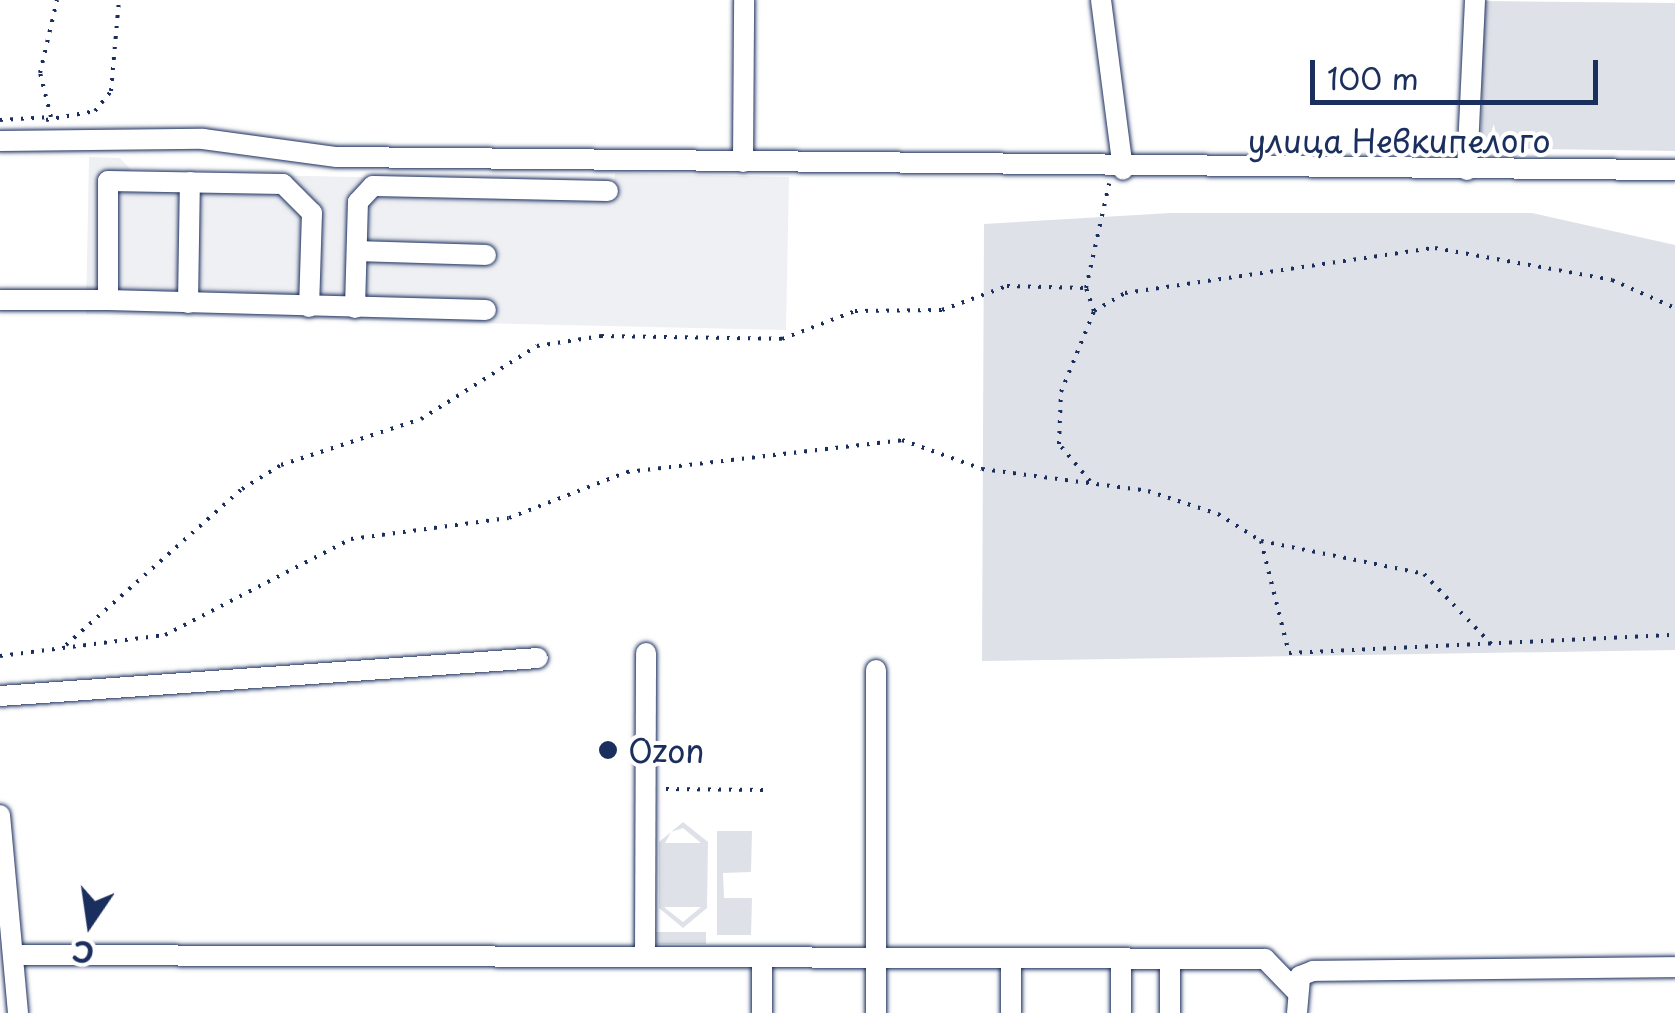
<!DOCTYPE html>
<meta charset="utf-8">
<style>
body{margin:0}
#map{position:relative;width:1675px;height:1013px;overflow:hidden;background:#fff;font-family:"Playpen Sans",sans-serif}
div>[style]{position:absolute}
.built>*{inset:0;background:#eff0f4}
.green>*{inset:0;background:#dee1e7}
.path>*{height:4px;margin-top:-2px;transform-origin:0;background:repeating-linear-gradient(90deg,#1b2f5e 0 2.5px,transparent 0 10.5px)}
.roads{filter:drop-shadow(0 0 2px #1b2f5e) drop-shadow(0 0 2px #1b2f5e)}
.minor>*{height:20px;margin:-10px;padding:0 10px;transform-origin:10px;border-radius:10px;background:#fff}
.dots>*{width:28px;height:28px;translate:-50% -50%;box-sizing:border-box;border:5px solid #fff;border-radius:50%}
span{translate:-50% -50%;white-space:nowrap;text-align:center;line-height:1.15;-webkit-text-stroke:8px #fff;paint-order:stroke}
.street-label{font-size:32px;color:#1b2f5e}
.poi-label{font-size:32px;color:#1b2f5e}
.left{translate:0 -50%;text-align:left}
.north{position:absolute;left:40px;top:873px;width:100px;height:100px;-webkit-text-stroke:8px #fff;paint-order:stroke;rotate:193deg;font-size:28px;font-weight:700;line-height:40px;text-align:center;color:#1b2f5e}
.north::after{content:'';display:block;margin:auto;width:35px;height:45px;background:#1b2f5e;clip-path:polygon(50% 0,100% 100%,50% 72%,0 100%)}
.scale{position:absolute;left:1310px;top:60px;width:288px;height:45px;box-sizing:border-box;border:5px solid #1b2f5e;border-top:0;padding-left:12px;font-size:30px;line-height:35px;white-space:nowrap;color:#1b2f5e;-webkit-text-stroke:8px #fff;paint-order:stroke}
</style>
<div id="map">
<div class="built">
<i style="clip-path:polygon(89px 157px,120px 158px,133px 172px,614px 183px,615px 173px,789px 177px,786px 330px,86px 314px)"></i>
</div>
<div class="green">
<i style="clip-path:polygon(1483px 1px,1675px 3px,1675px 151px,1481px 148px)"></i>
<i style="clip-path:polygon(1171px 213px,1532px 213px,1675px 245px,1675px 650px,982px 661px,984px 224px)"></i>
<i style="clip-path:polygon(evenodd,683px 822px,708px 842px,707px 908px,683px 928px,659px 908px,659px 842px,683px 822px,683px 828px,701px 843px,665px 843px,671px 832px,683px 828px,683px 822px,701px 907px,683px 922px,665px 908px,665px 907px,701px 907px)"></i>
<i style="clip-path:polygon(717px 831px,752px 831px,751px 872px,723px 873px,724px 898px,752px 898px,751px 935px,717px 935px)"></i>
<i style="clip-path:polygon(656px 932px,706px 932px,706px 944px,656px 944px)"></i>
</div>
<div class="path">
<i style="left:0;top:120px;width:51px;rotate:-3.4deg"></i>
<i style="left:51px;top:117px;width:45px;rotate:-104deg"></i>
<i style="left:40px;top:73px;width:75px;rotate:-76.9deg"></i>
<i style="left:46px;top:120px;width:50px;rotate:-10.4deg"></i>
<i style="left:95px;top:111px;width:26px;rotate:-51deg"></i>
<i style="left:111px;top:91px;width:91px;rotate:-85deg"></i>
<i style="left:1094px;top:311px;width:36px;rotate:-30deg"></i>
<i style="left:1125px;top:293px;width:313px;rotate:-8.3deg"></i>
<i style="left:1435px;top:248px;width:180px;rotate:10.2deg"></i>
<i style="left:1612px;top:280px;width:69px;rotate:24deg"></i>
<i style="left:1090px;top:481px;width:48px;rotate:-130deg"></i>
<i style="left:1059px;top:444px;width:52px;rotate:-87.8deg"></i>
<i style="left:1061px;top:392px;width:87px;rotate:-67.8deg"></i>
<i style="left:1094px;top:311px;width:24px;rotate:-109deg"></i>
<i style="left:1086px;top:288px;width:107px;rotate:-77.5deg"></i>
<i style="left:1261px;top:541px;width:166px;rotate:11.4deg"></i>
<i style="left:1424px;top:574px;width:98px;rotate:46.2deg"></i>
<i style="left:66px;top:645px;width:235px;rotate:-41.6deg"></i>
<i style="left:242px;top:489px;width:46px;rotate:-31.6deg"></i>
<i style="left:281px;top:465px;width:147px;rotate:-18.2deg"></i>
<i style="left:421px;top:419px;width:137px;rotate:-32.2deg"></i>
<i style="left:537px;top:346px;width:65px;rotate:-8.9deg"></i>
<i style="left:601px;top:336px;width:181px;rotate:0.9deg"></i>
<i style="left:782px;top:339px;width:78px;rotate:-21deg"></i>
<i style="left:855px;top:311px;width:87px;rotate:-0.7deg"></i>
<i style="left:942px;top:310px;width:69px;rotate:-20.3deg"></i>
<i style="left:1007px;top:286px;width:79px;rotate:1.5deg"></i>
<i style="left:0;top:656px;width:166px;rotate:-7.3deg"></i>
<i style="left:165px;top:635px;width:209px;rotate:-27.3deg"></i>
<i style="left:351px;top:539px;width:159px;rotate:-7.6deg"></i>
<i style="left:509px;top:518px;width:127px;rotate:-21.3deg"></i>
<i style="left:627px;top:472px;width:277px;rotate:-6.6deg"></i>
<i style="left:902px;top:440px;width:85px;rotate:19.9deg"></i>
<i style="left:982px;top:469px;width:167px;rotate:7.5deg"></i>
<i style="left:1148px;top:491px;width:74px;rotate:18.2deg"></i>
<i style="left:1218px;top:514px;width:51px;rotate:32.1deg"></i>
<i style="left:1261px;top:541px;width:115px;rotate:76deg"></i>
<i style="left:1289px;top:653px;width:386px;rotate:-2.7deg"></i>
<i style="left:666px;top:789px;width:100px;rotate:0.6deg"></i>
</div>
<div class="roads">
<div class="minor">
<i style="left:1101px;top:0;width:171px;rotate:82.6deg"></i>
<i style="left:0;top:141px;width:203px;rotate:-0.6deg"></i>
<i style="left:203px;top:139px;width:135px;rotate:7.7deg"></i>
<i style="left:337px;top:157px;width:1338px;rotate:0.56deg"></i>
<i style="left:743px;top:162px;width:162px;rotate:-89.6deg"></i>
<i style="left:1467px;top:170px;width:170px;rotate:-87.3deg"></i>
<i style="left:357px;top:251px;width:129px;rotate:1.8deg"></i>
<i style="left:0;top:300px;width:108px"></i>
<i style="left:108px;top:300px;width:119px;rotate:-90deg"></i>
<i style="left:108px;top:181px;width:175px;rotate:1deg"></i>
<i style="left:283px;top:184px;width:41px;rotate:45deg"></i>
<i style="left:312px;top:213px;width:94px;rotate:91.8deg"></i>
<i style="left:108px;top:300px;width:378px;rotate:1.5deg"></i>
<i style="left:188px;top:303px;width:121px;rotate:-89.1deg"></i>
<i style="left:355px;top:308px;width:106px;rotate:-88.4deg"></i>
<i style="left:358px;top:202px;width:22px;rotate:-47deg"></i>
<i style="left:373px;top:186px;width:235px;rotate:1.2deg"></i>
<i style="left:0;top:696px;width:539px;rotate:-4.04deg"></i>
<i style="left:0;top:815px;width:199px;rotate:84.8deg"></i>
<i style="left:14px;top:955px;width:1251px;rotate:0.18deg"></i>
<i style="left:1265px;top:959px;width:46px;rotate:45.9deg"></i>
<i style="left:645px;top:957px;width:304px;rotate:-89.8deg"></i>
<i style="left:762px;top:1013px;width:55px;rotate:-90deg"></i>
<i style="left:876px;top:1013px;width:343px;rotate:-90deg"></i>
<i style="left:1011px;top:1013px;width:54px;rotate:-90deg"></i>
<i style="left:1121px;top:1013px;width:54px;rotate:-90deg"></i>
<i style="left:1170px;top:1013px;width:54px;rotate:-90deg"></i>
<i style="left:1297px;top:1013px;width:37px;rotate:-85deg"></i>
<i style="left:1300px;top:976px;width:14px;rotate:-21deg"></i>
<i style="left:1313px;top:971px;width:362px;rotate:-0.6deg"></i>
</div>
</div>
<div class="dots">
<i style="left:608px;top:750px;background:#1b2f5e"></i>
</div>
<div class="street-label">
<span style="left:1399px;top:140px">улица Невкипелого</span>
</div>
<div class="poi-label">
<span class="left" style="left:628px;top:750px">Ozon</span>
</div>
<div class="north">С</div>
<div class="scale">100 m</div>
</div>
